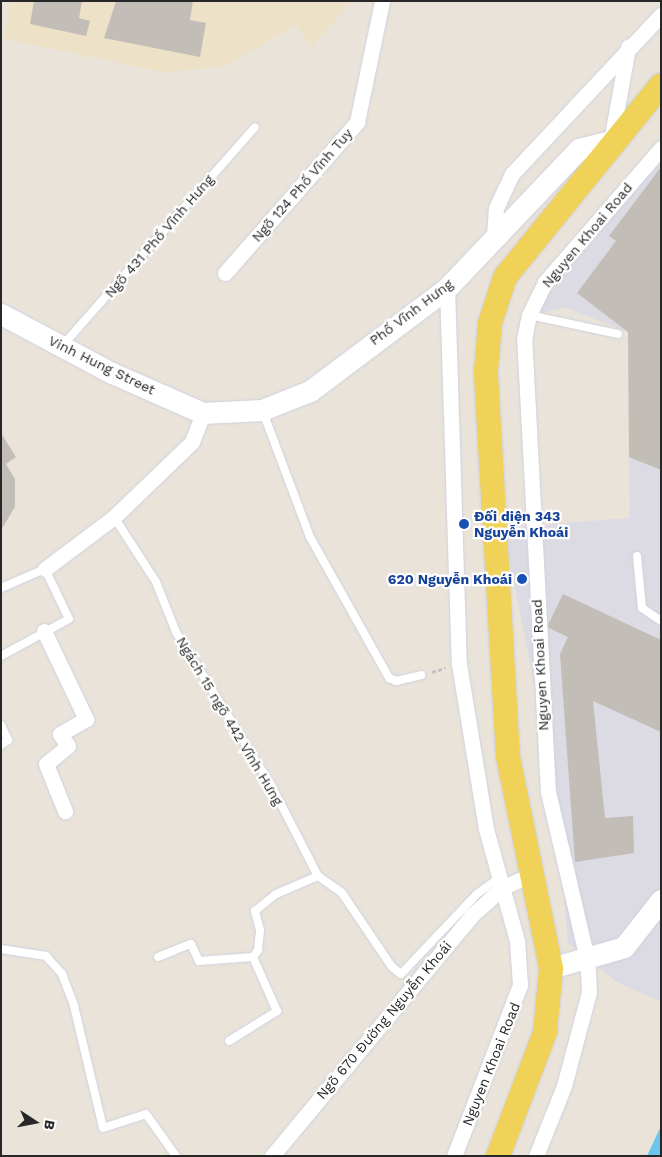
<!DOCTYPE html>
<meta charset="utf-8">
<style>
body{margin:0}
#map{position:relative;width:662px;height:1157px;overflow:hidden;background:#eae3d9;font-family:"Work Sans",sans-serif}
div>[style]{position:absolute}
.industrial>*{inset:0;background:#dcdae2}
.education>*{inset:0;background:#ede2c7}
.water>*{inset:0;background:#6ac6ee}
.building>*{inset:0;background:#c2bdb6}
.path>*{height:3px;margin-top:-1.5px;transform-origin:0;background:repeating-linear-gradient(90deg,#c3c3c3 0 4px,transparent 0 6.5px)}
.roads{filter:drop-shadow(0 0 1px #ced1e1) drop-shadow(0 0 1px #ced1e1)}
.lane>*{height:8px;margin:-4px;padding:0 4px;transform-origin:4px;border-radius:4px;background:#fff}
.street>*{height:15px;margin:-7.5px;padding:0 7.5px;transform-origin:7.5px;border-radius:7.5px;background:#fff}
.secondary>*{height:21px;margin:-10.5px;padding:0 10.5px;transform-origin:10.5px;border-radius:10.5px;background:#fff}
.primary>*{height:24px;margin:-12px;padding:0 12px;transform-origin:12px;border-radius:12px;background:#f0d258}
.dots>*{width:14px;height:14px;translate:-50% -50%;box-sizing:border-box;border:2px solid #fff;border-radius:50%}
span{translate:-50% -50%;white-space:nowrap;text-align:center;line-height:1.15;-webkit-text-stroke:4.5px #fff;paint-order:stroke}
.street-label{font-size:14px;color:#272727}
.transit-label{font-size:14px;color:#164399;font-weight:700}
.left{translate:0 -50%;text-align:left}
.right{translate:-100% -50%;text-align:right}
.frame{position:absolute;inset:0;border:2px solid #272727;pointer-events:none}
.north{position:absolute;left:10px;top:1097px;width:50px;height:50px;-webkit-text-stroke:4px #fff;paint-order:stroke;rotate:101deg;font-size:14px;font-weight:700;line-height:20px;text-align:center;color:#272727}
.north::after{content:'';display:block;margin:auto;width:18px;height:22px;background:#272727;clip-path:polygon(50% 0,100% 100%,50% 72%,0 100%)}
</style>
<div id="map">
<div class="industrial">
<i style="clip-path:polygon(661px 148px,661px 1002px,617px 982px,568px 943px,555px 788px,503px 528px,630px 518px,628px 332px,566px 308px,529px 315px,545px 282px)"></i>
</div>
<div class="education">
<i style="clip-path:polygon(11px 1px,352px 1px,312px 47px,296px 25px,224px 67px,163px 72px,4px 39px)"></i>
</div>
<div class="water">
<i style="clip-path:polygon(661px 1126px,661px 1156px,647px 1156px)"></i>
</div>
<div class="building">
<i style="clip-path:polygon(34px 1px,82px 1px,79px 18px,90px 21px,86px 36px,30px 24px)"></i>
<i style="clip-path:polygon(116px 1px,193px 1px,190px 20px,206px 23px,200px 57px,104px 38px)"></i>
<i style="clip-path:polygon(661px 167px,661px 470px,629px 457px,628px 332px,577px 293px,616px 241px,609px 236px)"></i>
<i style="clip-path:polygon(1px 433px,16px 457px,6px 464px,15px 479px,15px 507px,1px 530px)"></i>
<i style="clip-path:polygon(563px 594px,661px 640px,661px 732px,593px 701px,605px 818px,633px 816px,634px 853px,575px 862px,560px 654px,568px 637px,547px 627px)"></i>
</div>
<div class="path">
<i style="left:432px;top:672px;width:14px;rotate:-17deg"></i>
</div>
<div class="roads">
<div class="lane">
<i style="left:529px;top:315px;width:91px;rotate:12.1deg"></i>
<i style="left:63px;top:345px;width:290px;rotate:-48.6deg"></i>
<i style="left:263px;top:412px;width:134px;rotate:69.4deg"></i>
<i style="left:310px;top:537px;width:162px;rotate:60.7deg"></i>
<i style="left:389px;top:678px;width:8px;rotate:23deg"></i>
<i style="left:396px;top:681px;width:26px;rotate:-13deg"></i>
<i style="left:114px;top:517px;width:77px;rotate:57.1deg"></i>
<i style="left:156px;top:582px;width:54px;rotate:68.2deg"></i>
<i style="left:176px;top:632px;width:180px;rotate:58.2deg"></i>
<i style="left:271px;top:785px;width:102px;rotate:62.7deg"></i>
<i style="left:318px;top:876px;width:29px;rotate:35deg"></i>
<i style="left:342px;top:893px;width:89px;rotate:56deg"></i>
<i style="left:392px;top:967px;width:11px;rotate:38deg"></i>
<i style="left:401px;top:974px;width:110px;rotate:-46.5deg"></i>
<i style="left:477px;top:894px;width:26px;rotate:-36deg"></i>
<i style="left:637px;top:556px;width:52px;rotate:84.5deg"></i>
<i style="left:642px;top:608px;width:23px;rotate:34deg"></i>
<i style="left:1px;top:588px;width:48px;rotate:-23.4deg"></i>
<i style="left:45px;top:569px;width:55px;rotate:64.4deg"></i>
<i style="left:69px;top:619px;width:77px;rotate:151.4deg"></i>
<i style="left:1px;top:725px;width:17px;rotate:65deg"></i>
<i style="left:8px;top:740px;width:9px;rotate:144deg"></i>
<i style="left:1px;top:949px;width:46px;rotate:8.8deg"></i>
<i style="left:46px;top:956px;width:24px;rotate:48deg"></i>
<i style="left:62px;top:974px;width:34px;rotate:69deg"></i>
<i style="left:74px;top:1006px;width:125px;rotate:76.6deg"></i>
<i style="left:103px;top:1128px;width:45px;rotate:-18deg"></i>
<i style="left:146px;top:1114px;width:52px;rotate:54.5deg"></i>
<i style="left:158px;top:957px;width:35px;rotate:-22deg"></i>
<i style="left:191px;top:944px;width:19px;rotate:65deg"></i>
<i style="left:199px;top:961px;width:54px;rotate:-4.2deg"></i>
<i style="left:253px;top:957px;width:9px;rotate:-54deg"></i>
<i style="left:258px;top:950px;width:20px;rotate:-84deg"></i>
<i style="left:260px;top:930px;width:20px;rotate:-105deg"></i>
<i style="left:255px;top:911px;width:27px;rotate:-39deg"></i>
<i style="left:276px;top:894px;width:46px;rotate:-23.2deg"></i>
<i style="left:229px;top:1041px;width:57px;rotate:-32deg"></i>
<i style="left:277px;top:1011px;width:59px;rotate:-114deg"></i>
</div>
<div class="street">
<i style="left:611px;top:141px;width:96px;rotate:-79.7deg"></i>
<i style="left:494px;top:236px;width:28px;rotate:-86deg"></i>
<i style="left:496px;top:208px;width:38px;rotate:-65deg"></i>
<i style="left:512px;top:174px;width:218px;rotate:-46.9deg"></i>
<i style="left:225px;top:273px;width:201px;rotate:-48.8deg"></i>
<i style="left:357px;top:122px;width:124px;rotate:-78.3deg"></i>
<i style="left:447px;top:288px;width:376px;rotate:88.2deg"></i>
<i style="left:459px;top:664px;width:167px;rotate:80.7deg"></i>
<i style="left:486px;top:829px;width:116px;rotate:74.5deg"></i>
<i style="left:517px;top:941px;width:44px;rotate:86.1deg"></i>
<i style="left:520px;top:985px;width:183px;rotate:111.1deg"></i>
<i style="left:45px;top:569px;width:86px;rotate:-37deg"></i>
<i style="left:114px;top:517px;width:108px;rotate:-43.9deg"></i>
<i style="left:192px;top:442px;width:31px;rotate:-69deg"></i>
<i style="left:44px;top:631px;width:98px;rotate:64.5deg"></i>
<i style="left:86px;top:719px;width:30px;rotate:150deg"></i>
<i style="left:60px;top:734px;width:14px;rotate:56deg"></i>
<i style="left:68px;top:746px;width:28px;rotate:141deg"></i>
<i style="left:46px;top:764px;width:51px;rotate:68deg"></i>
<i style="left:272px;top:1156px;width:312px;rotate:-50.3deg"></i>
<i style="left:471px;top:916px;width:42px;rotate:-42.1deg"></i>
<i style="left:502px;top:888px;width:31px;rotate:-25deg"></i>
<i style="left:536px;top:1156px;width:75px;rotate:-68.2deg"></i>
<i style="left:564px;top:1086px;width:97px;rotate:-75.1deg"></i>
<i style="left:589px;top:992px;width:33px;rotate:-93deg"></i>
<i style="left:587px;top:959px;width:171px;rotate:-103.1deg"></i>
<i style="left:548px;top:792px;width:453px;rotate:-93deg"></i>
<i style="left:524px;top:340px;width:25px;rotate:-79deg"></i>
<i style="left:529px;top:315px;width:37px;rotate:-64deg"></i>
<i style="left:545px;top:282px;width:177px;rotate:-49.1deg"></i>
</div>
<div class="secondary">
<i style="left:1px;top:314px;width:126px;rotate:28deg"></i>
<i style="left:112px;top:373px;width:99px;rotate:23.7deg"></i>
<i style="left:203px;top:413px;width:59px;rotate:-2.9deg"></i>
<i style="left:262px;top:410px;width:52px;rotate:-21.6deg"></i>
<i style="left:310px;top:391px;width:171px;rotate:-36.9deg"></i>
<i style="left:447px;top:288px;width:192px;rotate:-46.5deg"></i>
<i style="left:579px;top:149px;width:33px;rotate:-14deg"></i>
<i style="left:551px;top:968px;width:76px;rotate:-16deg"></i>
<i style="left:624px;top:947px;width:60px;rotate:-51.8deg"></i>
</div>
<div class="primary">
<i style="left:498px;top:1156px;width:133px;rotate:-69.2deg"></i>
<i style="left:545px;top:1032px;width:64px;rotate:-84.6deg"></i>
<i style="left:551px;top:968px;width:215px;rotate:-101.5deg"></i>
<i style="left:508px;top:757px;width:388px;rotate:-93.3deg"></i>
<i style="left:486px;top:370px;width:47px;rotate:-85.1deg"></i>
<i style="left:490px;top:323px;width:48px;rotate:-71.9deg"></i>
<i style="left:505px;top:277px;width:247px;rotate:-50.9deg"></i>
</div>
</div>
<div class="dots">
<i style="left:464px;top:524px;background:#1a4fb4"></i>
<i style="left:522px;top:579px;background:#1a4fb4"></i>
</div>
<div class="street-label">
<span style="left:302px;top:185px;rotate:-49deg">Ngõ 124 Phố Vĩnh Tuy</span>
<span style="left:587px;top:235px;rotate:-50deg">Nguyen Khoai Road</span>
<span style="left:159px;top:236px;rotate:-49deg">Ngõ 431 Phố Vĩnh Hưng</span>
<span style="left:411px;top:312px;rotate:-37deg">Phố Vĩnh Hưng</span>
<span style="left:102px;top:365px;rotate:26deg">Vinh Hung Street</span>
<span style="left:540px;top:665px;rotate:-93deg">Nguyen Khoai Road</span>
<span style="left:230px;top:721px;rotate:59deg">Ngách 15 ngõ 442 Vĩnh Hưng</span>
<span style="left:384px;top:1020px;rotate:-50deg">Ngõ 670 Đường Nguyễn Khoái</span>
<span style="left:491px;top:1064px;rotate:-68deg">Nguyen Khoai Road</span>
</div>
<div class="transit-label">
<span class="left" style="left:474px;top:524px">Đối diện 343<br>Nguyễn Khoái</span>
<span class="right" style="left:512px;top:579px">620 Nguyễn Khoái</span>
</div>
<div class="frame"></div>
<div class="north">B</div>
</div>
